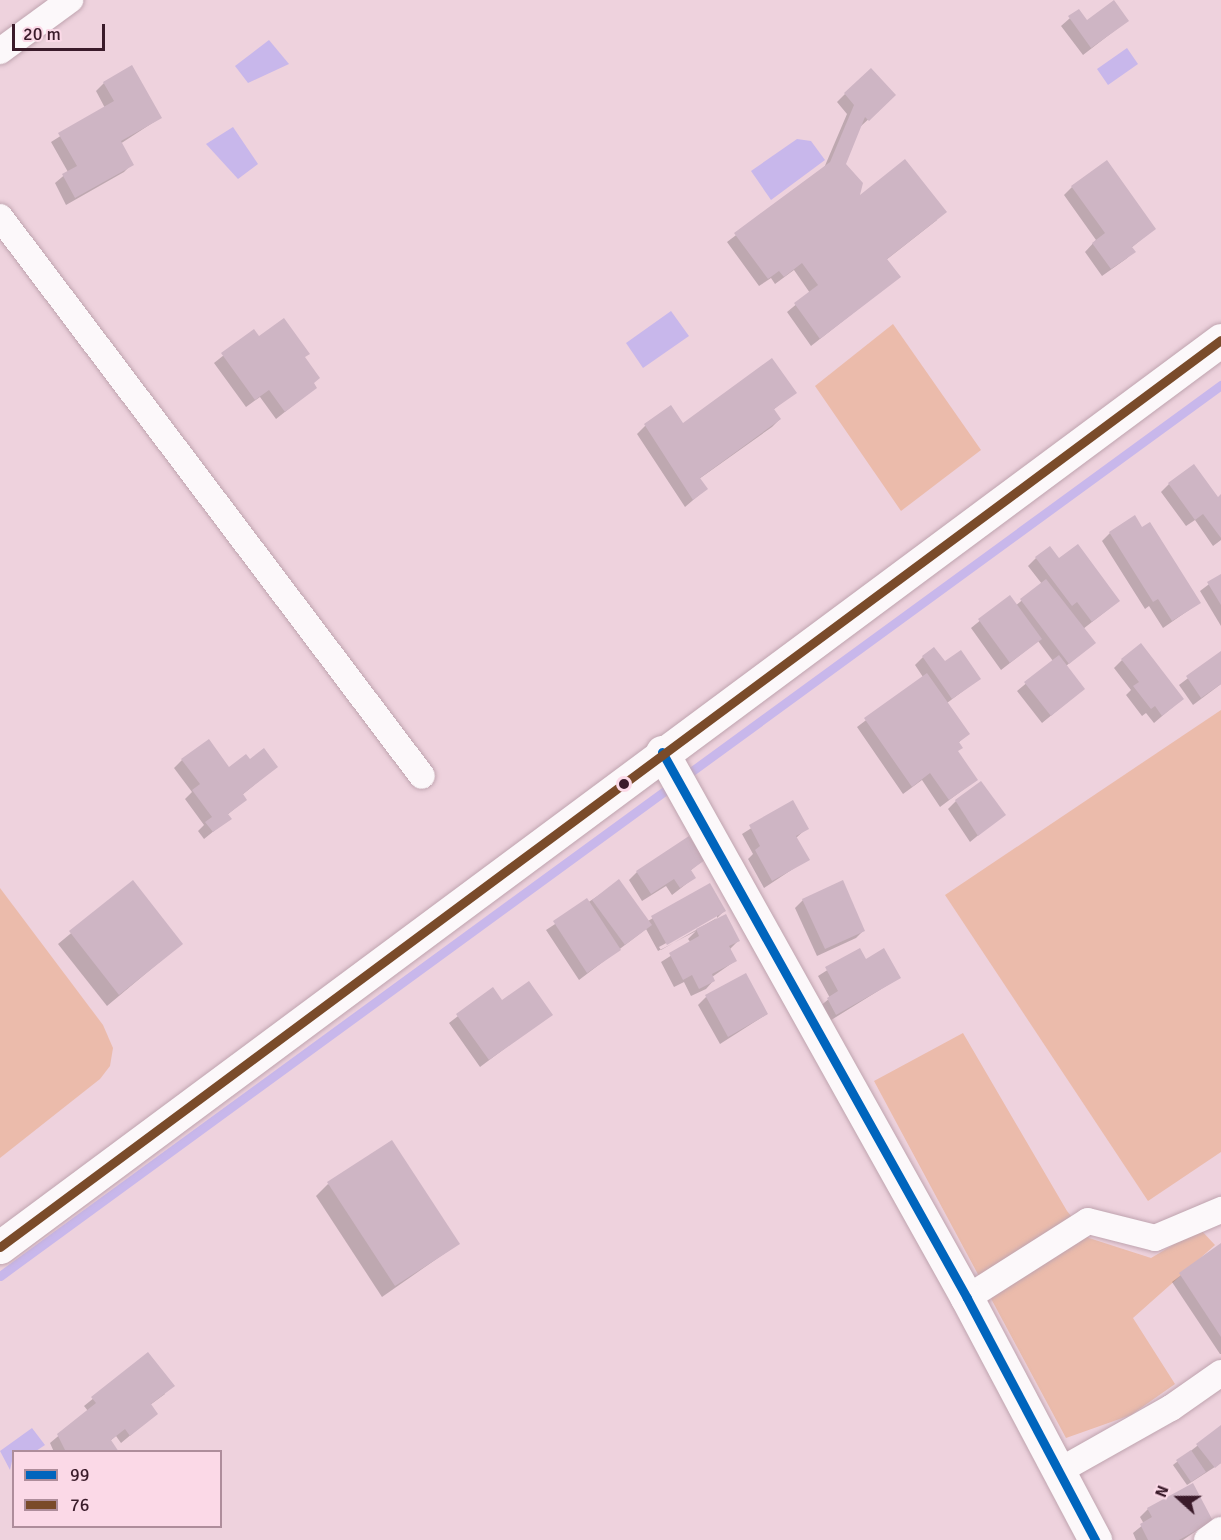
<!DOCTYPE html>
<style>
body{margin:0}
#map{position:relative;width:1221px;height:1540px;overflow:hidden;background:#eed2dd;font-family:Signika,sans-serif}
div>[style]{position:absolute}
.green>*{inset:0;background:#ebbbab}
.water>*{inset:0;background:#c8b7eb}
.shadow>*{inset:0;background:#0003}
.stream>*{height:9px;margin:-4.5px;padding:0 4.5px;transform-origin:4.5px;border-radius:4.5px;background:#c8b7eb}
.building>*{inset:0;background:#ceb5c4}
.roads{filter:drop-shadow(0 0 2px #bfa4af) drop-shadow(0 0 2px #bfa4af)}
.street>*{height:26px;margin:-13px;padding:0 13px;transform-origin:13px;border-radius:13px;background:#fcf8fa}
.secondary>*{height:33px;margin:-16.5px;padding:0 16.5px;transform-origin:16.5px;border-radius:16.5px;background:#fcf8fa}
.primary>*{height:33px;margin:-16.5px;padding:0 16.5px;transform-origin:16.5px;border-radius:16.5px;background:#fcf8fa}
.bus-1>*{height:9px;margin:-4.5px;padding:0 4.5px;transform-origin:4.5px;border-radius:4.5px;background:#0065bd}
.bus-2>*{height:9px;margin:-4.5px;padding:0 4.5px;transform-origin:4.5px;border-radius:4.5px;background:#7a4b2a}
.dots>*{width:16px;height:16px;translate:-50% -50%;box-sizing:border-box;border:3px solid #fbd9e7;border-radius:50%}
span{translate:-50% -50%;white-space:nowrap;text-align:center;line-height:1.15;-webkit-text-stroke:5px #fbd9e7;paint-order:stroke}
.legend{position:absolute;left:12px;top:1450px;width:210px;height:78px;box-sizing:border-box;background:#fbd9e7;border:2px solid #ae8d9b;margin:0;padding:8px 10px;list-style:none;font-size:18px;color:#3a1b2a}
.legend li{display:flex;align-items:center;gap:12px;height:30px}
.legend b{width:30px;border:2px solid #ae8d9b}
.north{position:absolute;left:1149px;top:1468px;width:60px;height:60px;-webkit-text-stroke:4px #fbd9e7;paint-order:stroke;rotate:291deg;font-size:16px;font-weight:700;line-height:24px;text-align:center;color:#3a1b2a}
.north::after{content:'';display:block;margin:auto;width:21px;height:27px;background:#3a1b2a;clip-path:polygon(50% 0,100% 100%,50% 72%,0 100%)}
.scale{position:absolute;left:12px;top:24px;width:93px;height:27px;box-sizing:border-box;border:3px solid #3a1b2a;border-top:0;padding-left:8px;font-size:18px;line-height:21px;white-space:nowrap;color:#3a1b2a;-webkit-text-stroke:4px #fbd9e7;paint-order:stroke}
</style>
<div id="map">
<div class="green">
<i style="clip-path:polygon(893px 324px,981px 450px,901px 511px,815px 386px)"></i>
<i style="clip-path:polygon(1221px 710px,1221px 1152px,1148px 1201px,945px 895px)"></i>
<i style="clip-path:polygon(0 888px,103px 1025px,113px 1048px,110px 1066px,100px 1079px,0 1158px)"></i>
<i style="clip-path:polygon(963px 1033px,1067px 1211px,1089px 1238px,1151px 1258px,1200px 1229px,1215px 1245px,1133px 1318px,1175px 1384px,1131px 1415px,1066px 1438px,874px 1081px)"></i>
</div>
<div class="water">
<i style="clip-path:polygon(269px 40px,289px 64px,248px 83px,235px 66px)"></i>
<i style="clip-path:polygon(1127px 48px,1138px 64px,1108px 85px,1097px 69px)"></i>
<i style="clip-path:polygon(233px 127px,258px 164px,238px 179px,206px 144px)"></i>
<i style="clip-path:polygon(797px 139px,811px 141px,825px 160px,771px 200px,751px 171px)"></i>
<i style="clip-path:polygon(671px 311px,689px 336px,643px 368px,626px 343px)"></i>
<i style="clip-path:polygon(32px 1428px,45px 1445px,36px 1451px,14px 1452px,10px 1470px,0 1451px)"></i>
</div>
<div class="shadow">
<i style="clip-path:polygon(1078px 11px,1087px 22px,1127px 21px,1083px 55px,1061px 26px)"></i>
<i style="clip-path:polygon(104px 83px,160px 118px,120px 144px,132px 164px,124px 172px,66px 205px,55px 183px,68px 172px,51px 142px,105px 108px,96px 91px)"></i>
<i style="clip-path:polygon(845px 94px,886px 103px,860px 127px,844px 165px,857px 199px,937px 220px,886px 260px,899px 277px,811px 346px,787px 312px,810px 293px,794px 270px,775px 284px,771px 278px,759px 286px,727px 242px,824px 168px,847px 114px,837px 102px)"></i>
<i style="clip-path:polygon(1072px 187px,1154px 229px,1131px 248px,1134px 251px,1126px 259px,1102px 276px,1085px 252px,1096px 240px,1064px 195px)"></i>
<i style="clip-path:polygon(254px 331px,259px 338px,304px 357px,315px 388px,276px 419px,260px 397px,246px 407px,214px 363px)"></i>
<i style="clip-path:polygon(795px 392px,773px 410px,780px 419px,772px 427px,699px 479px,706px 489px,685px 507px,637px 434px,645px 426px,683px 425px)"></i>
<i style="clip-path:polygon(1169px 484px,1218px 499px,1221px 496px,1221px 540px,1213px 546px,1195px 520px,1186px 526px,1161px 492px)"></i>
<i style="clip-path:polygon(1110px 533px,1199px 603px,1163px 628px,1149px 606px,1145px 609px,1102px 541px)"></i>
<i style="clip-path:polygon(1036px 558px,1059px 561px,1110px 608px,1083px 629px,1094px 643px,1066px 666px,1075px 696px,1042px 723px,1017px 691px,1053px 661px,1038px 641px,1001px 670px,971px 628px,1009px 597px,1015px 606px,1042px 584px,1028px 566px)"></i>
<i style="clip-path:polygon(1221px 575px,1221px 626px,1200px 591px)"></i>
<i style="clip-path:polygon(1221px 653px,1221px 684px,1193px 705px,1179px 685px)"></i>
<i style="clip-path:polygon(923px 657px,979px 679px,947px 703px,968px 734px,958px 743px,957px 752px,976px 780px,940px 807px,922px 780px,903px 794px,857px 727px,923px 677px,915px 665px)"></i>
<i style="clip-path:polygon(1122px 660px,1182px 699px,1154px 723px,1146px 713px,1142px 716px,1126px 695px,1131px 690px,1114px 668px)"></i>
<i style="clip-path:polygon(182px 760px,229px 769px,249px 761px,276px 767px,242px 795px,245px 800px,227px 815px,230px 818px,204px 839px,198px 831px,204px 825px,185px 799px,192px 792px,174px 768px)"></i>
<i style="clip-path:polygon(956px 801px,1004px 814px,970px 842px,948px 809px)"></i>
<i style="clip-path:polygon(793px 802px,807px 828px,796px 838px,808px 859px,764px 888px,748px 859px,753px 854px,742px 834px)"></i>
<i style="clip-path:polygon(703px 860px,690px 871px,694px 878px,672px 895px,666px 886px,642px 901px,629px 880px,637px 872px)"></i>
<i style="clip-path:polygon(133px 882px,181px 944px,107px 1006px,58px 944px)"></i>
<i style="clip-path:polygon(evenodd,619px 882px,648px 921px,709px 885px,724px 911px,714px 921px,738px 941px,729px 950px,735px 961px,712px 977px,714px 980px,706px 989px,691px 996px,684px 982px,674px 987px,661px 962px,691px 943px,688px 939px,696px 931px,658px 951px,646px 929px,579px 980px,546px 930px,619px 882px,717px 915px,717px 918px,661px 950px,659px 947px,717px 915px)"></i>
<i style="clip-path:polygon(803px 900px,864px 930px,856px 938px,817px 956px,795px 908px)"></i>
<i style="clip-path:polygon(859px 950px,865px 961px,899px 978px,828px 1022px,819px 1007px,830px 998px,818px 976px)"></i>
<i style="clip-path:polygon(493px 989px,502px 1002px,551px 1014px,480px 1067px,449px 1023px)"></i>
<i style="clip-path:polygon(706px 997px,767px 1014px,720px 1044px,698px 1005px)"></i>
<i style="clip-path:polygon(328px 1184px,458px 1244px,382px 1297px,316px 1196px)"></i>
<i style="clip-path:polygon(1221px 1245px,1221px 1354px,1220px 1354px,1172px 1282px)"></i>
<i style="clip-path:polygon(148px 1354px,165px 1394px,150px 1405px,156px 1414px,121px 1443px,116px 1436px,110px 1441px,117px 1452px,54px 1452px,50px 1443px,88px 1411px,84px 1406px)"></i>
<i style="clip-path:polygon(1221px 1427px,1221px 1463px,1187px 1485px,1173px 1465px)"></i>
<i style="clip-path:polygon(1148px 1509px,1211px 1521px,1183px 1540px,1136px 1540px,1133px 1533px,1144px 1524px,1140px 1517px)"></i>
</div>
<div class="stream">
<i style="left:0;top:1276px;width:1512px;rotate:-36.12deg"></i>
</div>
<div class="building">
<i style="clip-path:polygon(1114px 0,1129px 21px,1091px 48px,1068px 16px,1079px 9px,1087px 20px)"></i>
<i style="clip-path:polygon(132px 65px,162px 118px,121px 141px,134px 165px,75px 198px,62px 174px,77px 166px,58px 133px,114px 101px,103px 82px)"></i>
<i style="clip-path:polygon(871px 68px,896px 95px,869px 121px,865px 117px,846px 164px,863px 183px,860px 195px,905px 159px,947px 212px,887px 259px,901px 277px,820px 339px,794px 303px,818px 285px,802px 263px,784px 277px,779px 271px,768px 279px,734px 233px,830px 162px,854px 105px,844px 93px)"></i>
<i style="clip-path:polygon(1107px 160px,1156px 229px,1132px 247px,1136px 252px,1111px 269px,1092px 243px,1105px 233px,1071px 186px)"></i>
<i style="clip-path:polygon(284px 318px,310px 354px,305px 357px,320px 378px,314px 383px,317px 388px,285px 412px,269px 390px,255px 400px,221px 353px,254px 329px,259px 336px)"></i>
<i style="clip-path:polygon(772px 358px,797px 393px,774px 409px,781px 419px,700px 478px,708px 489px,693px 500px,644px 424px,671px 405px,683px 423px)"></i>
<i style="clip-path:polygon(1194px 464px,1218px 497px,1221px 494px,1221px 538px,1203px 514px,1195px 520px,1168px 483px)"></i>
<i style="clip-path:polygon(1135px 515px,1142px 527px,1150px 522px,1201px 603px,1172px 621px,1158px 599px,1153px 602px,1109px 532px)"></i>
<i style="clip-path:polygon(1078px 544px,1120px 601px,1092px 622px,1077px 602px,1072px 606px,1035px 557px,1050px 546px,1059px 558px)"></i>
<i style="clip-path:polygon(1221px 574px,1221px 605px,1207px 582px)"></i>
<i style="clip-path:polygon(1046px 579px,1096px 643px,1069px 664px,1020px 599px)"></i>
<i style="clip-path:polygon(1010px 595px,1042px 639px,1010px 663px,978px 619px)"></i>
<i style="clip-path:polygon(1141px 643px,1184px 699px,1162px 716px,1155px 706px,1151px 709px,1133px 686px,1139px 682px,1121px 659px)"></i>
<i style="clip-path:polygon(934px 647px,945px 661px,961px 650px,981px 679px,952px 699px,922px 656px)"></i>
<i style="clip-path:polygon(1221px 651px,1221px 684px,1201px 698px,1186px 676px)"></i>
<i style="clip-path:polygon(1059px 655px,1085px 689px,1051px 716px,1024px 682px)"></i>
<i style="clip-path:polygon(927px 673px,970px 734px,959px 742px,963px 748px,958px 751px,978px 780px,949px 800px,930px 773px,912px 787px,864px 718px)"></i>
<i style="clip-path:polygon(209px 739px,229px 767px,246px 754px,250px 759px,264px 748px,278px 767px,243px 794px,247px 800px,228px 814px,232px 819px,213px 832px,205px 822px,212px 817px,192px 790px,200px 784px,181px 759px)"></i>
<i style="clip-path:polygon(981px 781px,1006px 815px,978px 836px,955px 800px)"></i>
<i style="clip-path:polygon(793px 800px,809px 829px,796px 836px,810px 860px,772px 881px,755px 850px,760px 846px,749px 825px)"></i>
<i style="clip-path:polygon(689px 836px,705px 860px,691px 870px,696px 878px,680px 888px,674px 879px,651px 894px,636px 871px)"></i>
<i style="clip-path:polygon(619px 879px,652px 925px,625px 945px,592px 900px)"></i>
<i style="clip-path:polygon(133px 880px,183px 944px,119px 995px,69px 931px)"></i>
<i style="clip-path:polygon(843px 880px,865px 931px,825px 949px,802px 899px)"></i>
<i style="clip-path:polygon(710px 883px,726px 911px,667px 945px,651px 916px)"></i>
<i style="clip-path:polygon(587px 898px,621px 950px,587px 973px,553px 921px)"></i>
<i style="clip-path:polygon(726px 914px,740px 941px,729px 946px,737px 961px,712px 974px,715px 981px,699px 989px,692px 975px,683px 980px,669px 953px,699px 936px,696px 929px)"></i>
<i style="clip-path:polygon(860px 948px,866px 959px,884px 948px,901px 978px,836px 1015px,827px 998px,838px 991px,825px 967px)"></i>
<i style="clip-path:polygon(746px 973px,768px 1014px,728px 1037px,705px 995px)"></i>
<i style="clip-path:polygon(529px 981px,553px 1015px,489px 1060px,456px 1014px,493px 987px,502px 1000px)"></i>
<i style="clip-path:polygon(392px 1140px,460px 1244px,395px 1286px,327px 1182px)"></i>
<i style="clip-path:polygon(1221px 1243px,1221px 1337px,1179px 1273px)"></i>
<i style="clip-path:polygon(148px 1352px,175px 1386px,151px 1404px,158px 1414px,130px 1436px,125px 1429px,111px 1440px,119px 1452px,66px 1452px,57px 1434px,96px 1403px,91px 1397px)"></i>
<i style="clip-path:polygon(1221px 1425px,1221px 1463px,1215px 1468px,1196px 1444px)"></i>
<i style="clip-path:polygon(1191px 1450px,1206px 1472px,1191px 1482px,1176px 1460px)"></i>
<i style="clip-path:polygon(1193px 1483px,1213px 1521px,1179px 1540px,1148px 1540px,1140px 1524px,1152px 1517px,1147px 1508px)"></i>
</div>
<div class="roads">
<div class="street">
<i style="left:0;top:51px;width:87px;rotate:-36.1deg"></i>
<i style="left:0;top:217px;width:700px;rotate:52.95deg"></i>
<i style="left:967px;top:1298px;width:143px;rotate:-32.5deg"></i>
<i style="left:1088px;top:1221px;width:69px;rotate:14.2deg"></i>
<i style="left:1155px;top:1238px;width:72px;rotate:-23deg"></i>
<i style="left:1059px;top:1471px;width:129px;rotate:-29.4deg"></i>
<i style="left:1171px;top:1408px;width:61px;rotate:-35deg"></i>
<i style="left:1207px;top:1540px;width:17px;rotate:-36deg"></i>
</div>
<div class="secondary">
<i style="left:662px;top:752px;width:625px;rotate:60.81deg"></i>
<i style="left:967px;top:1298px;width:274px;rotate:62.1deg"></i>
</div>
<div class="primary">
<i style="left:0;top:1247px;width:1521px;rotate:-36.61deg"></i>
</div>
</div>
<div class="bus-1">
<i style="left:662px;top:752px;width:625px;rotate:60.81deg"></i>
<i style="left:967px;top:1298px;width:274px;rotate:62.1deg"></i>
</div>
<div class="bus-2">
<i style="left:0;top:1247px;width:1521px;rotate:-36.61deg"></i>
</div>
<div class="dots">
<i style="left:624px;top:784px;background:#3a1b2a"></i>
</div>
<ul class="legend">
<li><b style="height:8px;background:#0065bd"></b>99</li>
<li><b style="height:8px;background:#7a4b2a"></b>76</li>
</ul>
<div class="north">N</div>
<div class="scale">20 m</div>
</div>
